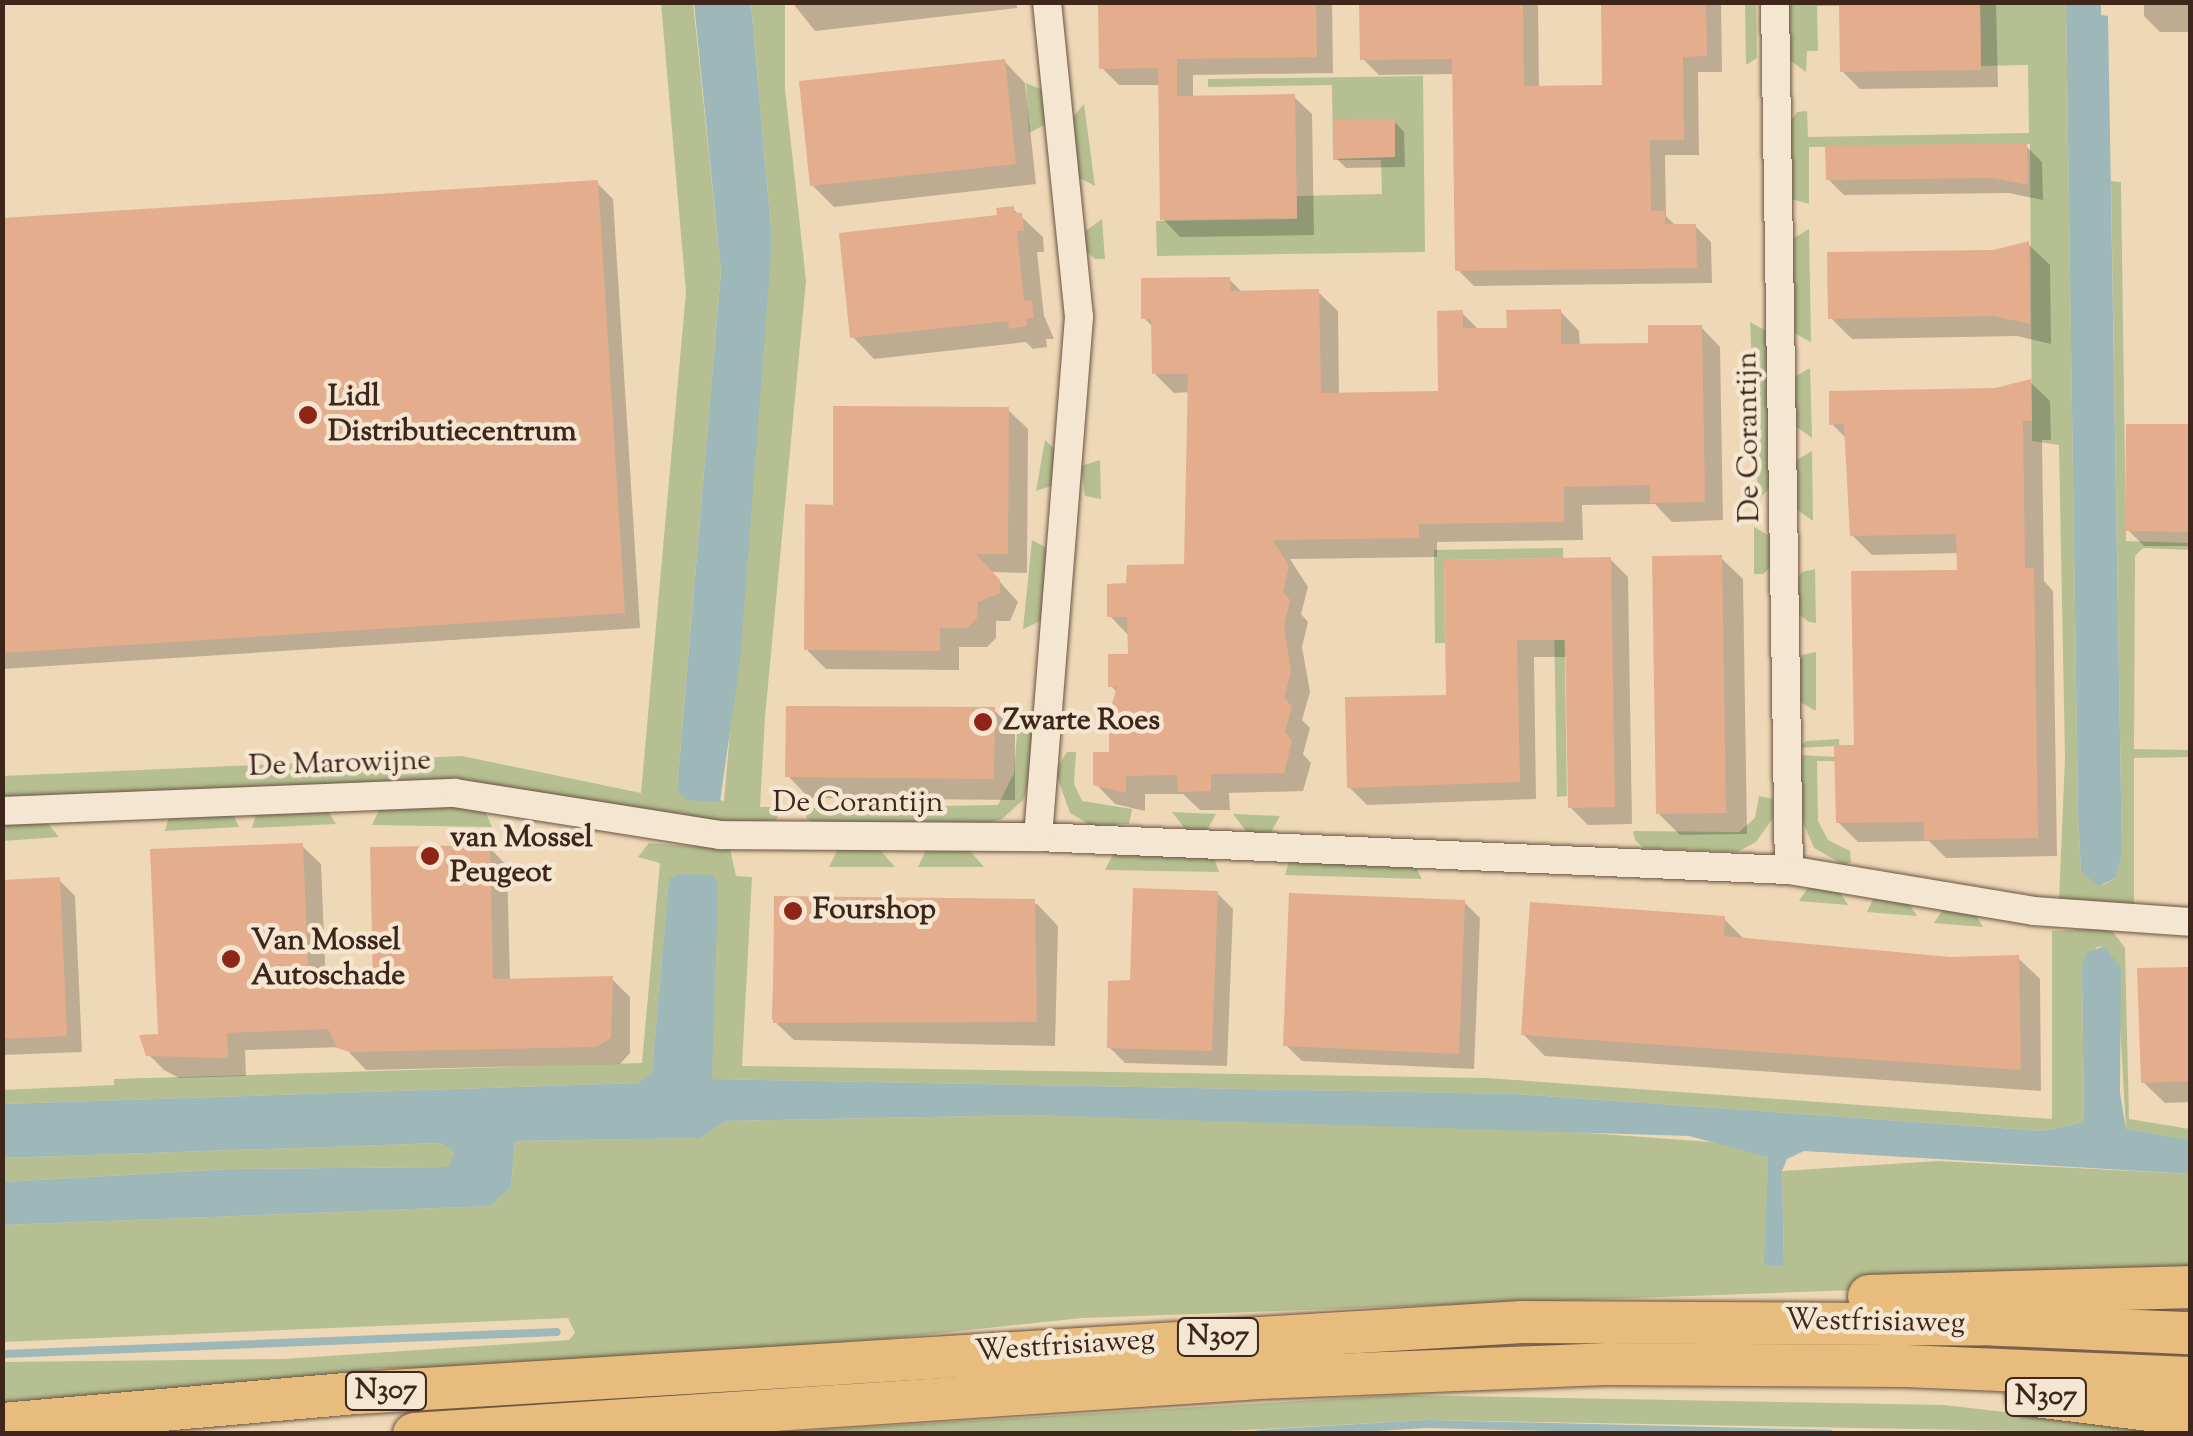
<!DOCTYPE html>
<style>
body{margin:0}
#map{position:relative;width:2193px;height:1436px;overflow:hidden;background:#eed8b7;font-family:"Sorts Mill Goudy",serif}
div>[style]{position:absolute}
.green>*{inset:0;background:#b5bf91}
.water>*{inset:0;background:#9eb7b9}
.shadow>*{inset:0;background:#0003}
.stream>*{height:8px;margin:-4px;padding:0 4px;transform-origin:4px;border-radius:4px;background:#9eb7b9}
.building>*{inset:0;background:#e4ad8e}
.roads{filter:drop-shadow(0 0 2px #6a5242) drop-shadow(0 0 2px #6a5242)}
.minor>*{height:28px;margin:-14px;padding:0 14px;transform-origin:14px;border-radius:14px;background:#f4e6d0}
.highway>*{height:42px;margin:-21px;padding:0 21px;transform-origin:21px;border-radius:21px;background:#e7bc7c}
.dots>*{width:28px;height:28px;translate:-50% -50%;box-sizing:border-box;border:5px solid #f4e6d0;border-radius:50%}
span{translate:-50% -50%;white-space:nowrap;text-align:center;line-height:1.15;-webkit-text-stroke:9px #f4e6d0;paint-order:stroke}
.shield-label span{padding:2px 8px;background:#f4e6d0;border:2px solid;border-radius:8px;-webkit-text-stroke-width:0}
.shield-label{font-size:28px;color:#3e261b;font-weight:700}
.poi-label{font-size:30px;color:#3e261b;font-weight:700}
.left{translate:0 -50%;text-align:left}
.street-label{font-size:30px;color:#3e261b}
.frame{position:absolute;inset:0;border:5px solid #3e261b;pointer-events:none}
</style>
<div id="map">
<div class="green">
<i style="clip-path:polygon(693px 2px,721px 271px,677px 790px,724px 801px,772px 241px,751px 3px,785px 3px,785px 89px,806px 281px,765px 717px,760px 807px,781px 807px,776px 820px,714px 825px,436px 780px,3px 797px,3px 776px,462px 756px,641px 793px,686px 292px,661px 3px)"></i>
<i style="clip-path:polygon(1745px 3px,1756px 3px,1757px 58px,1746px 65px)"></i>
<i style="clip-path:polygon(1787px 3px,2066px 3px,2078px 814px,2081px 872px,2103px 885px,2116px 878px,2122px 855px,2111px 181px,2121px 182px,2126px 541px,2190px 543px,2190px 550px,2143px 548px,2135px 556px,2134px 749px,2190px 750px,2190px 757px,2134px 758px,2134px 906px,2059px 900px,2065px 758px,2059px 445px,2032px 441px,2030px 144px,1809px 147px,1809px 204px,1792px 199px,1790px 122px,1797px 112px,1807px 111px,1808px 137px,2029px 133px,2028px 65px,1981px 66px,1980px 3px,1817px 6px,1818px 51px,1807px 51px,1806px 72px,1788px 59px)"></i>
<i style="clip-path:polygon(1423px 76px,1425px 252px,1157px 256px,1156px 221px,1297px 219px,1297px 196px,1382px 194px,1381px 160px,1333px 160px,1332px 85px,1208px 87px,1208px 79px)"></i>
<i style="clip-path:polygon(1026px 83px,1045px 91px,1046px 124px,1029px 133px)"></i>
<i style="clip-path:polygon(1084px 104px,1095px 186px,1078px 177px,1073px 117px)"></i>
<i style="clip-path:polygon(1102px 219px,1105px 259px,1095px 259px,1085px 250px,1084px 232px)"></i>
<i style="clip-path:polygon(1809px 229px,1811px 342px,1794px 333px,1791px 240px)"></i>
<i style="clip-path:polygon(1750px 322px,1768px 332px,1770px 488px,1758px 500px)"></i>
<i style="clip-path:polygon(1810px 368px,1812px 438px,1794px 425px,1794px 377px)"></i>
<i style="clip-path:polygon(1045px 440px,1058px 452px,1054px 485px,1036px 491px)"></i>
<i style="clip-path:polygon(1812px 451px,1813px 521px,1795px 508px,1795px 461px)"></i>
<i style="clip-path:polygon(1100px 460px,1101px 499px,1085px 496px,1081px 466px)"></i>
<i style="clip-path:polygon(1754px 527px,1771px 537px,1770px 568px,1763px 574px,1754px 574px)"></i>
<i style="clip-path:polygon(1032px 540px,1048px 549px,1043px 620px,1023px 629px)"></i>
<i style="clip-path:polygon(1563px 548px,1567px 796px,1557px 797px,1553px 558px,1444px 560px,1445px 643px,1435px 643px,1434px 550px)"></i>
<i style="clip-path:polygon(1815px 569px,1816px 623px,1809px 622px,1797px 613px,1796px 582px,1802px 572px)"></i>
<i style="clip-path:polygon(1816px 652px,1816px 710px,1814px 710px,1798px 701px,1798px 664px,1802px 655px)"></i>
<i style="clip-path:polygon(1019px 707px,1035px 719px,1030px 780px,1023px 800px,1002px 819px,981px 825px,817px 824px,806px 818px,808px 808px,998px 805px,1014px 773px)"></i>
<i style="clip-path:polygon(1839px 739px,1840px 761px,1817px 761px,1818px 821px,1828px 840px,1850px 851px,1851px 862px,1844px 865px,1814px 848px,1800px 815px,1799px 755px,1836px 757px,1836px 746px,1799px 748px,1806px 741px)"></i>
<i style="clip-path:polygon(1067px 752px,1076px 752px,1074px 784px,1082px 801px,1132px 809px,1129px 824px,1092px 826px,1070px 813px,1055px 771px)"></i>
<i style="clip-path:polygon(1759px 796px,1773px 799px,1773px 818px,1756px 842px,1737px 852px,1644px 848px,1635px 840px,1633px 831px,1739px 832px,1755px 818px)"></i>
<i style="clip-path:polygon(450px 805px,485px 811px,492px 827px,372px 825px,381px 806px)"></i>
<i style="clip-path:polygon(327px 809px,336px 824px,252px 828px,256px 814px)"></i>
<i style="clip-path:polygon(1172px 812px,1216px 814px,1207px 830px,1186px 830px)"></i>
<i style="clip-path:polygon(233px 814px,239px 827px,165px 831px,169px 816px)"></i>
<i style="clip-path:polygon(1233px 814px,1280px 816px,1271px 832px,1247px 832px)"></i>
<i style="clip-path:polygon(46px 821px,59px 837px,3px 841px,3px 823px)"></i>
<i style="clip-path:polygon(649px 843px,730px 849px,736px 876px,752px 877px,742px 1066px,1487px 1078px,2052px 1119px,2052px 931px,2110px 928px,2125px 948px,2129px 1119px,2190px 1129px,2190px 1140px,2126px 1129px,2117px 973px,2104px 946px,2097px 947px,2082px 968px,2084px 1122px,2043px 1131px,1516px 1094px,712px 1079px,714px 875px,669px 880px,652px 1073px,639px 1083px,3px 1104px,2px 1090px,114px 1085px,114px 1079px,642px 1063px,660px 863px,638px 857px)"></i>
<i style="clip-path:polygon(838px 849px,880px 850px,895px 867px,829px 867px)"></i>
<i style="clip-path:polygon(926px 850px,969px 850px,984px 867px,918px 867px)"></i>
<i style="clip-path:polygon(1114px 852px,1214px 858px,1219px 872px,1105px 870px)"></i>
<i style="clip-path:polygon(1289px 861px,1414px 864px,1422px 879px,1285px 875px)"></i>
<i style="clip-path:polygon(1809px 886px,1839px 891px,1848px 905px,1799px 901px)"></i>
<i style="clip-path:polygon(1874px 897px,1908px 902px,1917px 916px,1867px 912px)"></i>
<i style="clip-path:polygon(1944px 908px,1975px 913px,1983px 927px,1934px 923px)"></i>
<i style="clip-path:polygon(1026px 1115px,1520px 1128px,1737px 1144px,1768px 1157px,1765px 1265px,1784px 1265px,1782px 1171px,1938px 1161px,2190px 1174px,2190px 1278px,1082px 1318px,736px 1355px,533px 1368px,376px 1368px,312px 1382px,3px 1404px,3px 1362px,283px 1359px,569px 1340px,575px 1333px,568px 1318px,3px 1342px,3px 1225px,490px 1206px,511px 1187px,515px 1141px,701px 1138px,725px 1121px)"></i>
<i style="clip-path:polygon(441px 1143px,454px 1152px,450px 1167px,231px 1169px,3px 1182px,3px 1158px)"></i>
<i style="clip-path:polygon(1397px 1395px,1944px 1405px,2190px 1434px,1426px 1420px,1174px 1434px,753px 1434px)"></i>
</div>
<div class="water">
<i style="clip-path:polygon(694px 3px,751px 3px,772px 241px,740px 661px,720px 802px,686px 800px,677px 790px,721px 271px)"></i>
<i style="clip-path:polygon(2066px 3px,2101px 3px,2101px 15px,2108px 16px,2122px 855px,2116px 878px,2099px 886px,2081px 872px,2078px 814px)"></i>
<i style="clip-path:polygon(678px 874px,714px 875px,718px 886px,712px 1079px,1516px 1094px,2043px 1131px,2084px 1122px,2082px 968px,2086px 953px,2104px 946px,2121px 968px,2120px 1093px,2126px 1129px,2190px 1140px,2190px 1174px,1804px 1151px,1787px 1159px,1782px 1171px,1784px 1265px,1764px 1265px,1768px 1157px,1689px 1136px,1026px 1115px,725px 1121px,701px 1138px,515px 1141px,511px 1187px,490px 1206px,3px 1225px,3px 1182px,231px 1169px,449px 1167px,454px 1152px,441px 1143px,3px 1158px,3px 1104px,639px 1083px,652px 1072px,669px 879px)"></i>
</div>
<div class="shadow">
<i style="clip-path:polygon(792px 2px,1017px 2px,1017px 8px,815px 31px)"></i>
<i style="clip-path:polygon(1121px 2px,1332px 2px,1333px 73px,1193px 75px,1193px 98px,1294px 97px,1312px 114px,1314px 235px,1180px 237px,1163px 219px,1160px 85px,1119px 85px,1102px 68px)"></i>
<i style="clip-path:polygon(1363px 2px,1538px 2px,1539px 89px,1605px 88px,1603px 2px,1721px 2px,1722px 72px,1698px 72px,1699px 155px,1665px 155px,1666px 216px,1677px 227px,1695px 226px,1711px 242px,1712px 283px,1474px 286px,1458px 270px,1455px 74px,1379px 75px,1363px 59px)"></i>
<i style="clip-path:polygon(1851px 2px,1996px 2px,1998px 87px,1860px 89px,1842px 71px)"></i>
<i style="clip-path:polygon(2144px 2px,2190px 2px,2190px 32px,2160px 32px,2144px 16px)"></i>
<i style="clip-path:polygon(1004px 61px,1025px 83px,1036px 184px,834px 207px,812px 185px)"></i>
<i style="clip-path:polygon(1394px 121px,1404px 132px,1405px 167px,1346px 168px,1336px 158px)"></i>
<i style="clip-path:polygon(2026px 146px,2042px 162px,2043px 200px,2009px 193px,1844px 195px,1828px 179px)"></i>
<i style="clip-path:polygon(597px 183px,613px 199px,640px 628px,2px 669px,2px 220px)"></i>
<i style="clip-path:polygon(1013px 209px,1043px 237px,1044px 252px,1037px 252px,1044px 316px,1054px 339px,1046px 339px,1047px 347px,1033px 349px,1026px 342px,874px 359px,853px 337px)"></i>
<i style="clip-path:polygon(2190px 220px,2190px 328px,2189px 326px)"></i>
<i style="clip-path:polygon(2028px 244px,2050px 265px,2051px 344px,2017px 336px,1852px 339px,1830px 317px)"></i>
<i style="clip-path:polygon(1229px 279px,1243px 293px,1318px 292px,1338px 311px,1339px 395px,1441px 394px,1462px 313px,1480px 331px,1509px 330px,1560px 311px,1579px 331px,1580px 346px,1650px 345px,1701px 327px,1720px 347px,1723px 520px,1672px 522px,1655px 504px,1582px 505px,1583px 540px,1437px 542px,1437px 557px,1290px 559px,1308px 587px,1301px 614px,1308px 622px,1302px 647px,1310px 692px,1302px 720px,1310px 728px,1303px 754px,1311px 763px,1303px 791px,1229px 793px,1230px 810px,1200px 810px,1183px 794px,1145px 794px,1145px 811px,1115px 804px,1096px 784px,1112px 755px,1118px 693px,1111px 686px,1130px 656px,1130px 637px,1110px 616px,1129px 586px,1186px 566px,1190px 392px,1174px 393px,1154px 373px,1154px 328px,1144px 318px)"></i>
<i style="clip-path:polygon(2030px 382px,2050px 401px,2051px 440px,2042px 440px,2044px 581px,2053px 591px,2057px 856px,1946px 858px,1929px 841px,1858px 842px,1838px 822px,1856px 747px,1960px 572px,1959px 553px,1872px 555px,1852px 535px,1847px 439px,1832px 424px)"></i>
<i style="clip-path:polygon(2190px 393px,2190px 546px,2144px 546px,2128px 530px,2188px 427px)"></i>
<i style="clip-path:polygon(1008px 410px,1028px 429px,1027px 573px,991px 572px,1018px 602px,1010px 621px,996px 621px,996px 638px,987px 647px,959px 647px,959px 670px,826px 669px,806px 649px,835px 507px)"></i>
<i style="clip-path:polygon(1721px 558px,1743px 579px,1747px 834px,1680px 835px,1658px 813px)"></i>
<i style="clip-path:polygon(1610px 559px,1628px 577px,1632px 824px,1588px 825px,1570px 807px,1568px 657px,1534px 657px,1536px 799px,1367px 805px,1349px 787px)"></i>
<i style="clip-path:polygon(994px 710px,1015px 731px,1015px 800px,809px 798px,788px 776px)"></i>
<i style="clip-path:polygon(302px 846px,321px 864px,326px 985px,376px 984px,489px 847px,507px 866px,510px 981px,612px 979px,630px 997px,630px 1053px,620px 1064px,366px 1070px,344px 1047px,245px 1050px,246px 1076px,179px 1078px,164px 1070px,145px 1051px)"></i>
<i style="clip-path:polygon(59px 880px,75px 896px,82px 1052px,2px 1055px,2px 882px)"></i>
<i style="clip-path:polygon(1217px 893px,1233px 909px,1227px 1066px,1125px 1063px,1109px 1047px,1133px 982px)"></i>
<i style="clip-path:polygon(776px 899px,1037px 904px,1058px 926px,1055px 1046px,794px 1040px,772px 1019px)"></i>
<i style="clip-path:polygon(1464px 902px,1480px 918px,1474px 1069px,1302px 1061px,1286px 1045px)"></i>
<i style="clip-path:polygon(1724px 919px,1745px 940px,1950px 959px,2018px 958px,2040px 979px,2041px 1091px,1545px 1056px,1523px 1034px)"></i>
<i style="clip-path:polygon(2190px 969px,2190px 1102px,2165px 1103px,2143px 1082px,2139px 971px)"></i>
</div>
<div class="stream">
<i style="left:2px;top:1354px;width:555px;rotate:-2.27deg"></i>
<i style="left:1259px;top:1434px;width:168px;rotate:-3.4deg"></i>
<i style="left:1427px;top:1424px;width:403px;rotate:1.4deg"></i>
</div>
<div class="building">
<i style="clip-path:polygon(1316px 2px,1317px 57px,1177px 59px,1177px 96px,1295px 94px,1297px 218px,1160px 220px,1158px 68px,1099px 69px,1098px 5px)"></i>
<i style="clip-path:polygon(1359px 2px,1523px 2px,1524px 86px,1602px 85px,1601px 2px,1706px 2px,1707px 56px,1683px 57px,1684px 140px,1650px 140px,1651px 211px,1665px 211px,1665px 224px,1696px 224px,1697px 268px,1455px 271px,1452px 59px,1360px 60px)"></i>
<i style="clip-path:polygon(1980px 3px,1981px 70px,1840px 72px,1839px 5px)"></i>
<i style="clip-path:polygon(1005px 59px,1016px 164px,810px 186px,799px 81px)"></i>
<i style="clip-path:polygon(1395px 119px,1395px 157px,1333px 159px,1333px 120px)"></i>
<i style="clip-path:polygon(2027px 143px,2028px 185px,1992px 178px,1826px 180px,1825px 146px)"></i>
<i style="clip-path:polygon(598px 180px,625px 613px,2px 653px,2px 218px)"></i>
<i style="clip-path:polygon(1014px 206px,1014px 213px,1022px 213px,1024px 231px,1017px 231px,1024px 301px,1032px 300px,1034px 318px,1026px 319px,1027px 326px,1009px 329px,1008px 321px,850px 338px,839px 233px,997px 215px,996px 208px)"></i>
<i style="clip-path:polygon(2029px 241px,2030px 324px,1994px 316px,1828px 319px,1827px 252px,1993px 250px)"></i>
<i style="clip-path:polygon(1230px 277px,1231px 291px,1319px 289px,1321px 393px,1438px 391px,1437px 311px,1463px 310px,1463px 328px,1507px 328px,1506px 310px,1561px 309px,1561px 344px,1648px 343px,1648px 325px,1702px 325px,1705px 502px,1650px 503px,1650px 485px,1564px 487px,1564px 522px,1419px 524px,1419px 538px,1273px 540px,1289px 566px,1283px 592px,1290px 600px,1284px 626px,1291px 671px,1284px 698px,1292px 706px,1285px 732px,1292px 741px,1284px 773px,1211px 774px,1211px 791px,1178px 792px,1177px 775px,1126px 776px,1126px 793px,1093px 785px,1093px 752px,1109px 752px,1109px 714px,1117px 687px,1108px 687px,1108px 654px,1128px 654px,1127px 617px,1107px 617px,1107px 584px,1126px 583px,1127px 565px,1184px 564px,1188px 374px,1152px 374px,1151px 319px,1141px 319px,1141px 278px)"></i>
<i style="clip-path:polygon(2031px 379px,2032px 421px,2023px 421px,2025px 568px,2034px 568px,2038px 838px,1924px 840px,1924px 822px,1836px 823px,1834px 745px,1854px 745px,1851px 571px,1957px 570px,1956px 534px,1850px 536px,1844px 424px,1829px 425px,1829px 391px,1995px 388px)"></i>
<i style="clip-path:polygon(833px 406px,1009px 407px,1008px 554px,976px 554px,1000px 580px,1000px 593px,978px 602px,977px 618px,967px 628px,940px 628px,940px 651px,804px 650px,805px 504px,833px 505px)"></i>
<i style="clip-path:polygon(2126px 424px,2190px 424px,2190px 532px,2125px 531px)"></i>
<i style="clip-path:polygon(1722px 555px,1726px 813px,1656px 814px,1652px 556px)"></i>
<i style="clip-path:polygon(1611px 557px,1615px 807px,1568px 808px,1565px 640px,1517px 640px,1520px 782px,1347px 788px,1345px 697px,1446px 695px,1444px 560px)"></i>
<i style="clip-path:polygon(786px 706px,995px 707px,994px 779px,785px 777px)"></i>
<i style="clip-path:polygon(303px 843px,309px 983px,373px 981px,370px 847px,490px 845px,493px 979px,613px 976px,611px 1038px,596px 1047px,350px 1052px,337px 1048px,328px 1029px,227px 1033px,228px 1058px,146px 1056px,139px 1035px,158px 1034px,150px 849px)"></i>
<i style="clip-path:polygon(60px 877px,67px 1036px,2px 1039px,2px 880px)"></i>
<i style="clip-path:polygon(1133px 888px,1218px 891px,1212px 1051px,1107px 1048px,1108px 981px,1130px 980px)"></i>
<i style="clip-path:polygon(1289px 893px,1465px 900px,1459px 1054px,1283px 1046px)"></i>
<i style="clip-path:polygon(774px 896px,1035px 899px,1037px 1022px,773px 1023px)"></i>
<i style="clip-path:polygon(1530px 902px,1725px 916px,1724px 936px,1950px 957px,2019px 955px,2021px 1070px,1521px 1035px)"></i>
<i style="clip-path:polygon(2190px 967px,2190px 1081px,2141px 1083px,2137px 968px)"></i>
</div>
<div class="roads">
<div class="minor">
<i style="left:1775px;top:2px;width:868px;rotate:89.08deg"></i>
<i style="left:2px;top:811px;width:453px;rotate:-2.3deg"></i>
<i style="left:455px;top:793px;width:268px;rotate:9deg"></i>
<i style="left:720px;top:835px;width:318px;rotate:0.4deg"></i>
<i style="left:1038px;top:837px;width:752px;rotate:2.52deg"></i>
<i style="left:1789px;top:870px;width:248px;rotate:9.5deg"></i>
<i style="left:2034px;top:911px;width:156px;rotate:4deg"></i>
<i style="left:1038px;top:837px;width:522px;rotate:-85.49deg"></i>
<i style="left:1079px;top:317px;width:317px;rotate:-95.8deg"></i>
</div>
<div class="highway">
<i style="left:1869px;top:1296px;width:321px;rotate:-1.6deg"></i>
<i style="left:2027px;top:1395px;width:164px;rotate:7deg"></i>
<i style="left:2px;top:1424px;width:357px;rotate:-5deg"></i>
<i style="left:358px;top:1393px;width:1166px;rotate:-3.49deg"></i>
<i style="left:1522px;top:1322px;width:458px;rotate:0.3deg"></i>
<i style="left:1980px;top:1324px;width:210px;rotate:2.5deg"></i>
<i style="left:414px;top:1434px;width:847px;rotate:-3.79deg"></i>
<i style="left:1259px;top:1378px;width:346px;rotate:-2.3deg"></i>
<i style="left:1605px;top:1364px;width:300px;rotate:0.4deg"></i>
<i style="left:1905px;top:1366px;width:285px;rotate:2.4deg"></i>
</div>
</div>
<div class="dots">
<i style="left:308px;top:415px;background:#8f2418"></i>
<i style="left:983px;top:722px;background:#8f2418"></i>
<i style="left:430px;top:856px;background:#8f2418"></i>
<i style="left:793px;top:911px;background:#8f2418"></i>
<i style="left:231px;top:959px;background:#8f2418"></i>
</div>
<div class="shield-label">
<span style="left:1218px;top:1337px">N307</span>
<span style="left:386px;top:1391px">N307</span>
<span style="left:2046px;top:1397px">N307</span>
</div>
<div class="poi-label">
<span class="left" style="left:328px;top:415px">Lidl<br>Distributiecentrum</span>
<span class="left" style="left:1003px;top:722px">Zwarte Roes</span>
<span class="left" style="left:450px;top:856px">van Mossel<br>Peugeot</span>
<span class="left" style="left:813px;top:911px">Fourshop</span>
<span class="left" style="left:251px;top:959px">Van Mossel<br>Autoschade</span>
</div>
<div class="street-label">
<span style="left:1750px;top:437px;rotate:-91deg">De Corantijn</span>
<span style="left:340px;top:765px;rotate:-2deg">De Marowijne</span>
<span style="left:858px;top:804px">De Corantijn</span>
<span style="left:1875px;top:1323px;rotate:1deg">Westfrisiaweg</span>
<span style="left:1065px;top:1347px;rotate:-4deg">Westfrisiaweg</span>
</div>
<div class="frame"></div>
</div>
